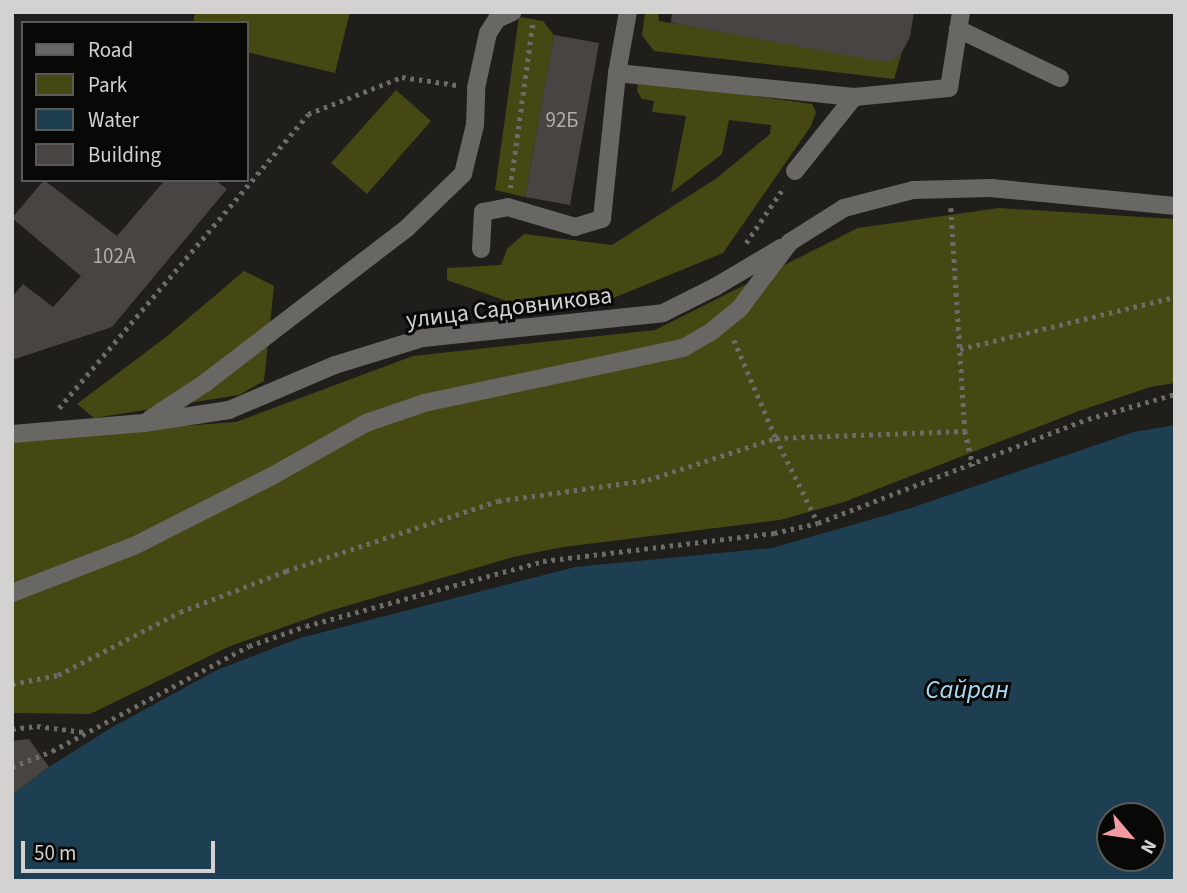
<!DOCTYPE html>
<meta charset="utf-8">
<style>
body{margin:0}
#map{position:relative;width:1187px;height:893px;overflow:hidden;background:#1f1e1b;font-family:"Source Sans 3",sans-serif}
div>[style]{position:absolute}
.green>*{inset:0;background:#454813}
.water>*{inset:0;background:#1d3f51}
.building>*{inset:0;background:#484442}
.path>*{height:4.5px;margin-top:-2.25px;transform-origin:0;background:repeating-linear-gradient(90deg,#6c6b68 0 3.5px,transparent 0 8.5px)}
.minor>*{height:18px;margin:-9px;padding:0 9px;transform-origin:9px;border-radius:9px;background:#686763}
span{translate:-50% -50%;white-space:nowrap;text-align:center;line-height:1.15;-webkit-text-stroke:6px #080807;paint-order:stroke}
.number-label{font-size:21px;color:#b0aeac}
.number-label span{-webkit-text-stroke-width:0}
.street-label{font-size:24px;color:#d3d2d0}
.water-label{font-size:26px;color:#abdbf6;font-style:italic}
.frame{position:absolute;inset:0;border:14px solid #d3d2d0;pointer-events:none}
.legend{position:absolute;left:21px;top:21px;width:228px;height:161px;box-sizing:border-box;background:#080807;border:2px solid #595957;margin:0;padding:9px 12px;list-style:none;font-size:21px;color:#d3d2d0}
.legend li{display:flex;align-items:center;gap:14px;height:35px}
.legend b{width:35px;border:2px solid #595957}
.north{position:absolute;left:1096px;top:802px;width:70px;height:70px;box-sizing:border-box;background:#080807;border:2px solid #595957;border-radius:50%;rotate:119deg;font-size:19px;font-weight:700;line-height:28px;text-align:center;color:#d3d2d0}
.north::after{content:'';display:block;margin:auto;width:24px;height:32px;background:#f49aa1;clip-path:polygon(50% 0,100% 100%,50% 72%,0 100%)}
.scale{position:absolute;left:21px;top:841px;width:194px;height:32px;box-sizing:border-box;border:4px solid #d3d2d0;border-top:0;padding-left:9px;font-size:21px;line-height:24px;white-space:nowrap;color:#d3d2d0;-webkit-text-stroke:5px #080807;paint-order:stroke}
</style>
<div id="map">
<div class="green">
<i style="clip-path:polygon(195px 12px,350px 12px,335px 73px,247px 52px,247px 23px,193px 23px)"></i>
<i style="clip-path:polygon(658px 12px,659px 21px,854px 55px,893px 60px,902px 52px,894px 79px,654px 51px,642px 35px,645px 13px)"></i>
<i style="clip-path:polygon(519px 17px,543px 21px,554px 35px,525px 197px,495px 190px)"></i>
<i style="clip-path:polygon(638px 80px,812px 104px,816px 112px,811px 126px,723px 253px,606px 301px,526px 308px,447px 280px,447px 268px,501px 265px,507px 249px,524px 234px,612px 245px,717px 178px,770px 134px,771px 125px,729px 120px,722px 154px,671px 193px,686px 116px,652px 112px,654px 101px,642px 99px,637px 91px)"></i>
<i style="clip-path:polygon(396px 90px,431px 121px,367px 194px,331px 163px)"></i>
<i style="clip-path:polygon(999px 208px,1175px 219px,1175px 383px,1150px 387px,1079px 411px,844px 502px,780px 520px,563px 547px,513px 557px,326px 612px,228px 647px,90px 714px,12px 713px,12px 438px,236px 422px,413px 356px,655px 330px,858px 228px)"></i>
<i style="clip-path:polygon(244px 271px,274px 286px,264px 381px,239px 395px,94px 418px,77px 404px,166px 337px)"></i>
</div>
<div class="water">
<i style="clip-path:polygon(evenodd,1175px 425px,1175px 881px,12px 881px,12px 795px,49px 767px,109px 729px,217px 670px,300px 638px,575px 567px,772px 548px,911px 508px,1134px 432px,1175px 425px,1110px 816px,1152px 816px,1152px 858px,1110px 858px,1110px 816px)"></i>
</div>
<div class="building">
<i style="clip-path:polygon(672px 12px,914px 12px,910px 37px,902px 52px,893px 60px,883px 62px,671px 23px)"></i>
<i style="clip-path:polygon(554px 35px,599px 43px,570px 205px,525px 197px)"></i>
<i style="clip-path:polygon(44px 180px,117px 236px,165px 180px,215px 180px,227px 189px,112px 327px,12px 360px,12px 297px,23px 284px,53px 307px,81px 276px,12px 218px)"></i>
<i style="clip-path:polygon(29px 739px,49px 767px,12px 795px,12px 741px)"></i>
</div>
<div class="path">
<i style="left:510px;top:188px;width:170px;rotate:-82.2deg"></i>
<i style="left:951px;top:208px;width:223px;rotate:86.4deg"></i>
<i style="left:965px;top:431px;width:36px;rotate:77deg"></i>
<i style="left:746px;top:243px;width:68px;rotate:-55.8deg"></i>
<i style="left:734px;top:340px;width:107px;rotate:66.8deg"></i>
<i style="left:776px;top:438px;width:95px;rotate:63.7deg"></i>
<i style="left:960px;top:349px;width:221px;rotate:-13.6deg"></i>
<i style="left:59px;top:408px;width:385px;rotate:-49.7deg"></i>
<i style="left:308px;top:114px;width:101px;rotate:-21.5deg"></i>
<i style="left:402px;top:77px;width:55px;rotate:8.4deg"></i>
<i style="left:12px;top:684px;width:47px;rotate:-11.1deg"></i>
<i style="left:58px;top:675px;width:137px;rotate:-27.3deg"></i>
<i style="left:180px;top:612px;width:114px;rotate:-21.1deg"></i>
<i style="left:286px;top:571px;width:223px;rotate:-18.3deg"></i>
<i style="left:498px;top:501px;width:151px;rotate:-8deg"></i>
<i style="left:648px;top:480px;width:135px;rotate:-18.2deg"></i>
<i style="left:776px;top:438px;width:189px;rotate:-2.1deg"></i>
<i style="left:12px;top:729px;width:25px;rotate:-7deg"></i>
<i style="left:37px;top:726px;width:47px;rotate:7.3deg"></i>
<i style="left:12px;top:767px;width:43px;rotate:-21.8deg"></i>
<i style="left:52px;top:751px;width:223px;rotate:-28.1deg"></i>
<i style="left:249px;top:646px;width:60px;rotate:-19.3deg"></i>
<i style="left:306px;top:626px;width:246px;rotate:-15.3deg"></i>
<i style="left:543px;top:561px;width:233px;rotate:-6.9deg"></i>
<i style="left:774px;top:533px;width:45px;rotate:-12.8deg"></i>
<i style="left:818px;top:523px;width:289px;rotate:-21.1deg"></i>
<i style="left:1088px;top:419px;width:91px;rotate:-16deg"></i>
</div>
<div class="minor">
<i style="left:958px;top:29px;width:113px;rotate:25.7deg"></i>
<i style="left:617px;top:73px;width:238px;rotate:5.8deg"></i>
<i style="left:795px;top:171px;width:95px;rotate:-51.4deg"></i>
<i style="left:854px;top:97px;width:95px;rotate:-5.4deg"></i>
<i style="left:949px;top:88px;width:77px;rotate:-81deg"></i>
<i style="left:481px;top:249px;width:37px;rotate:-87deg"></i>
<i style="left:483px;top:212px;width:25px;rotate:-11deg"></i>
<i style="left:508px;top:207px;width:70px;rotate:16.6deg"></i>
<i style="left:575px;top:227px;width:28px;rotate:-17deg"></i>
<i style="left:602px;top:219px;width:147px;rotate:-84.1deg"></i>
<i style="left:617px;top:73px;width:62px;rotate:-79.8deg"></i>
<i style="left:150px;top:419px;width:66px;rotate:-33.2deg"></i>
<i style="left:205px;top:383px;width:255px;rotate:-37.5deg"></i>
<i style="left:407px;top:228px;width:78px;rotate:-44deg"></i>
<i style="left:463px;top:174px;width:50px;rotate:-76.2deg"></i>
<i style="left:475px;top:125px;width:37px;rotate:-88deg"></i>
<i style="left:476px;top:88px;width:56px;rotate:-77.7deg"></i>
<i style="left:488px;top:33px;width:17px;rotate:-57deg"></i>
<i style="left:497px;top:19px;width:17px;rotate:-24deg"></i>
<i style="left:12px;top:434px;width:132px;rotate:-4.8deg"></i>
<i style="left:144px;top:423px;width:86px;rotate:-8.7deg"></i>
<i style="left:229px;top:410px;width:115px;rotate:-23deg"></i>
<i style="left:335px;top:365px;width:92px;rotate:-17.1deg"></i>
<i style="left:423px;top:338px;width:241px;rotate:-5.9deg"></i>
<i style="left:663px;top:313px;width:58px;rotate:-26.6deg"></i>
<i style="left:715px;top:287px;width:77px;rotate:-30.6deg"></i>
<i style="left:12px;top:593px;width:131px;rotate:-21.1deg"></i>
<i style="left:134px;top:546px;width:155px;rotate:-26.9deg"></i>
<i style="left:272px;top:476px;width:108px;rotate:-29.4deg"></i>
<i style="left:366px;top:423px;width:61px;rotate:-19deg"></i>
<i style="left:424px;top:403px;width:265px;rotate:-12deg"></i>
<i style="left:683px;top:348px;width:34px;rotate:-30deg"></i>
<i style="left:712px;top:331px;width:36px;rotate:-39deg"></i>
<i style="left:740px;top:308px;width:83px;rotate:-52.9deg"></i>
<i style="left:790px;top:242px;width:64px;rotate:-32.2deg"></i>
<i style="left:844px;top:208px;width:71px;rotate:-14.6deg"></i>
<i style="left:913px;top:190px;width:78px;rotate:-1.5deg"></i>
<i style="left:991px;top:188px;width:185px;rotate:5.6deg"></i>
</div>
<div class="number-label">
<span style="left:562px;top:120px">92Б</span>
<span style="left:114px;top:256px">102А</span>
</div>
<div class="street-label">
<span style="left:509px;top:308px;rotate:-7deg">улица Садовникова</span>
</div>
<div class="water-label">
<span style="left:967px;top:690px">Сайран</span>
</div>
<div class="frame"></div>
<ul class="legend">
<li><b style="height:9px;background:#686763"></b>Road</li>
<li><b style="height:19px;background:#454813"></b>Park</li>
<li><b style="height:19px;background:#1d3f51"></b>Water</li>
<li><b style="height:19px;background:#484442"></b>Building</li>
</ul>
<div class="north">N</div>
<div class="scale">50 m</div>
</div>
